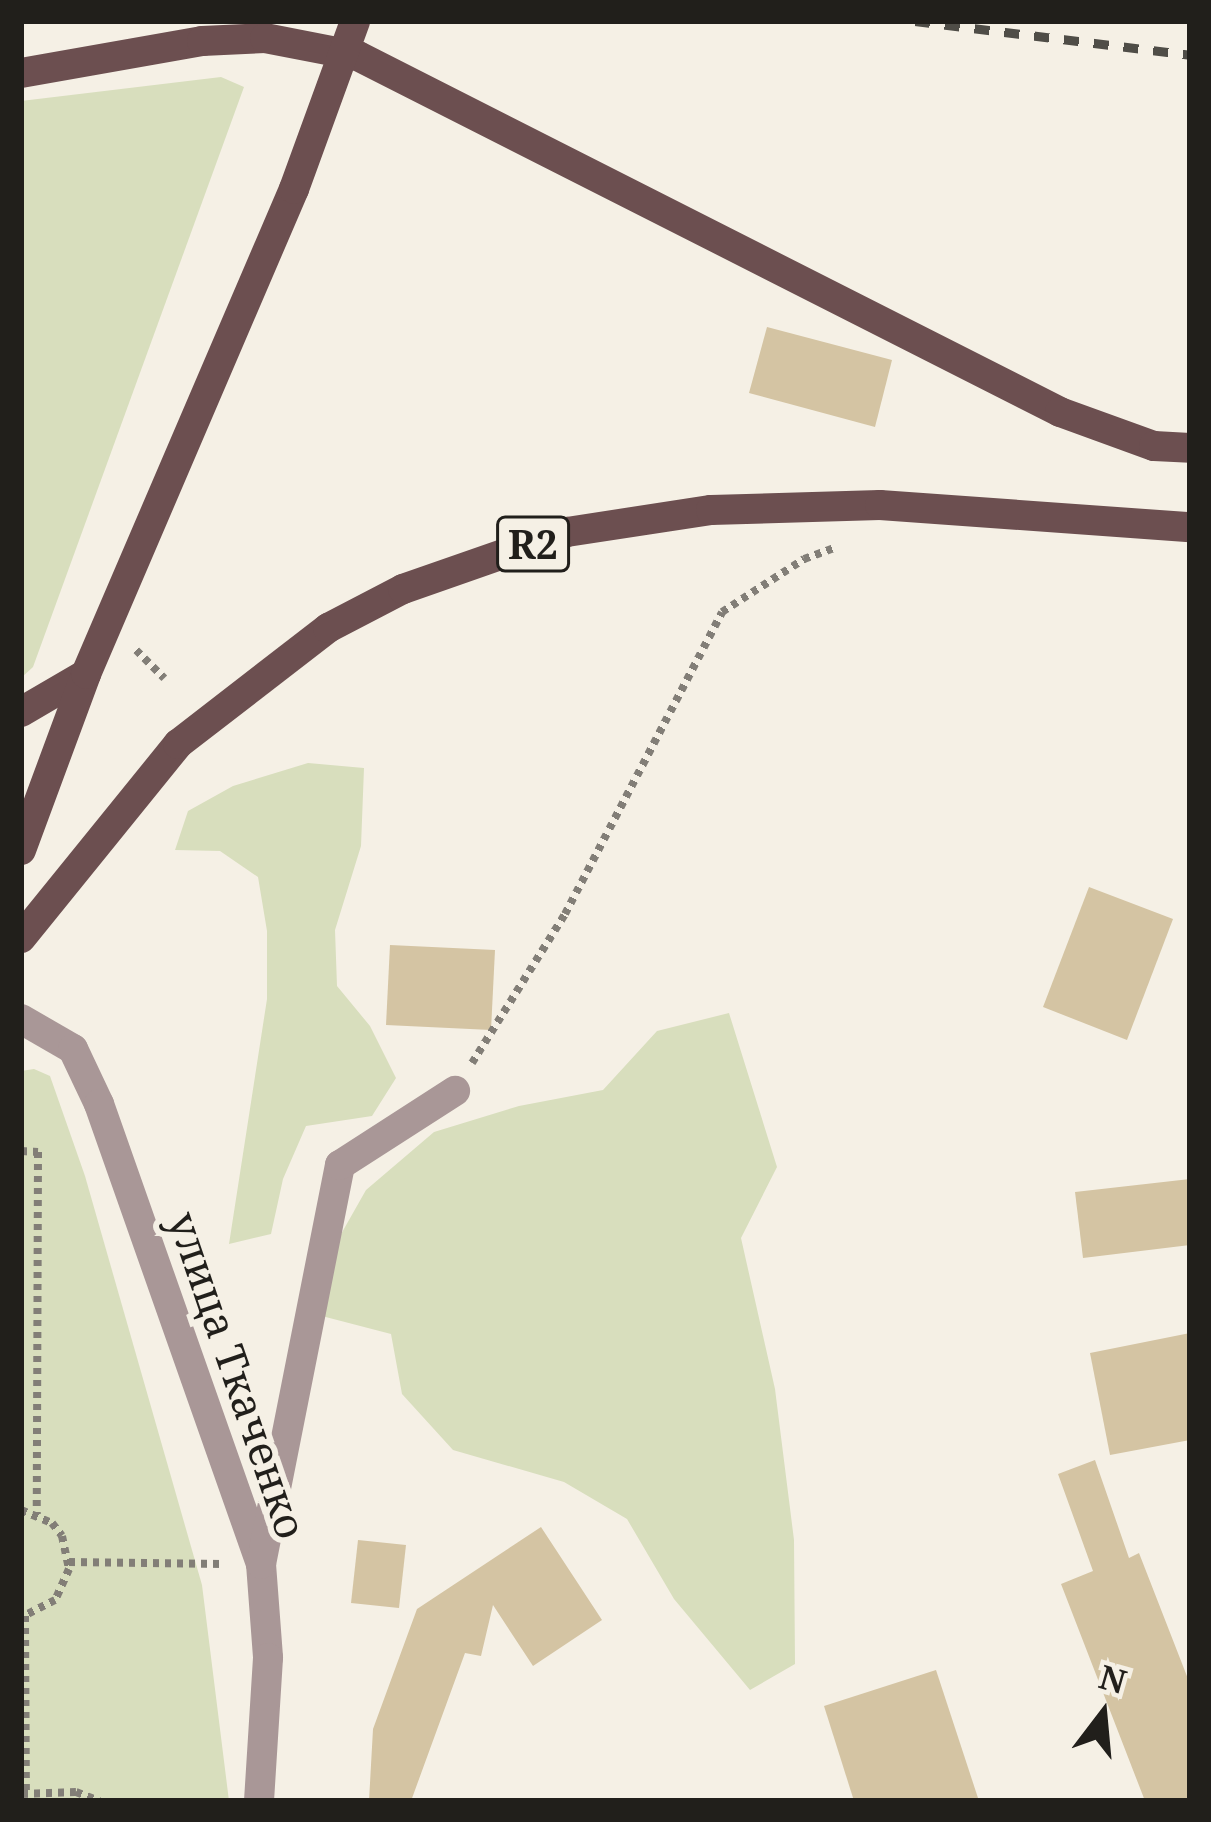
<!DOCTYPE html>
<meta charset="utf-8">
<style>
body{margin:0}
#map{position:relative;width:1211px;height:1822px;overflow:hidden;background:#f5f0e5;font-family:"Noto Serif",serif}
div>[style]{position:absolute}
.green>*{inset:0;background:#d8debd}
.building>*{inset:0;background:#d4c4a3}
.path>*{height:8px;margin-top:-4px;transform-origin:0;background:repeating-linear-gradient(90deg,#827e77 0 6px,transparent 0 12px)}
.minor>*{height:30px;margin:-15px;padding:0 15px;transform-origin:15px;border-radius:15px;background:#a99797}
.major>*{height:30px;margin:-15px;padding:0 15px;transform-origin:15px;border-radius:15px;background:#6c4f50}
.rail>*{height:9px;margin-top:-4.5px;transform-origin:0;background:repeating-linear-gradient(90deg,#4f4d47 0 15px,transparent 0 30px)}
span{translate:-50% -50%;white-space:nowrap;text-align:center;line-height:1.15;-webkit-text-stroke:12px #f5f0e5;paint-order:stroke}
.shield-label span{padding:3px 9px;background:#f5f0e5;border:3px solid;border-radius:9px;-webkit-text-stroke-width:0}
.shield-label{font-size:39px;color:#211f1b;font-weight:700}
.street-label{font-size:42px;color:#211f1b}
.frame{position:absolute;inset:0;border:24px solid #211f1b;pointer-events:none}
.north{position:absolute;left:1043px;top:1654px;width:120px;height:120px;-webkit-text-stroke:9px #f5f0e5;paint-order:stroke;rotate:16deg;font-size:33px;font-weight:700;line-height:48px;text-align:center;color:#211f1b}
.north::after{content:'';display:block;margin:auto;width:42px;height:54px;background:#211f1b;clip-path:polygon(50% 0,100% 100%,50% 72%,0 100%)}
</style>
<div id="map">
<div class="green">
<i style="clip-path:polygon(221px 77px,244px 87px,33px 667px,21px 678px,21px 101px)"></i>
<i style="clip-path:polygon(308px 763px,364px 768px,361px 846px,335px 930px,337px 986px,370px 1026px,396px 1078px,372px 1116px,306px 1126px,283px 1179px,271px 1234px,229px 1244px,267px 999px,267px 931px,258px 877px,220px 851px,175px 850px,188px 811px,233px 786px)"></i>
<i style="clip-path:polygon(729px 1013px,777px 1167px,741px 1238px,775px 1389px,794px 1540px,795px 1664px,750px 1690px,674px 1599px,627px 1519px,564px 1482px,453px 1450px,402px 1394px,391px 1334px,318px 1315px,332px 1250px,366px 1190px,434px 1132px,519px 1106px,603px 1090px,657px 1031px)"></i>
<i style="clip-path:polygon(34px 1069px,50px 1076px,85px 1176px,202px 1585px,229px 1801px,21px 1801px,21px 1071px)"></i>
</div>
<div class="building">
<i style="clip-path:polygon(767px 327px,892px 360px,875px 427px,749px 393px)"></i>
<i style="clip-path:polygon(1089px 887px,1173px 919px,1127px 1040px,1043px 1007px)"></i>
<i style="clip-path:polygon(390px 945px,495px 950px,491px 1030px,386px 1025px)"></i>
<i style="clip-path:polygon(1190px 1179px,1190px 1245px,1083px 1258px,1075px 1192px)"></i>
<i style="clip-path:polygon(1190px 1333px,1190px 1440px,1110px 1455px,1090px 1353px)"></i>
<i style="clip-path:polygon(1095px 1460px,1129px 1558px,1139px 1553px,1190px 1684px,1190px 1801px,1145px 1801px,1061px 1584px,1093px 1571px,1058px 1474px)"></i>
<i style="clip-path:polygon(541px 1527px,602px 1620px,533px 1666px,493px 1605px,481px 1656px,465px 1653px,411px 1801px,369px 1801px,373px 1729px,417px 1609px)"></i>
<i style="clip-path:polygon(358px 1540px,406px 1545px,399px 1608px,351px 1603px)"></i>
<i style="clip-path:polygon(936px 1670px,979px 1801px,854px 1801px,824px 1706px)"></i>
</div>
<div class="path">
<i style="left:136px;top:650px;width:40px;rotate:45deg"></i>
<i style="left:472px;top:1063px;width:176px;rotate:-58deg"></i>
<i style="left:565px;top:914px;width:340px;rotate:-62.5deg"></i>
<i style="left:722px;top:612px;width:98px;rotate:-32.9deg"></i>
<i style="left:804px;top:559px;width:32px;rotate:-20deg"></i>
<i style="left:21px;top:1151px;width:17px;rotate:3deg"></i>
<i style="left:38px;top:1152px;width:362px;rotate:90.2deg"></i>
<i style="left:21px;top:1510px;width:34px;rotate:23deg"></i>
<i style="left:52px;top:1523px;width:16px;rotate:52deg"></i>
<i style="left:62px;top:1536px;width:34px;rotate:78deg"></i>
<i style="left:69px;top:1569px;width:34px;rotate:114deg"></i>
<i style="left:55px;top:1600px;width:35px;rotate:153deg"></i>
<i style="left:69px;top:1562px;width:154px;rotate:0.7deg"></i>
<i style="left:25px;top:1616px;width:178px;rotate:89.7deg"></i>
<i style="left:22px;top:1794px;width:54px;rotate:-2.1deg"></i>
<i style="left:76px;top:1792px;width:25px;rotate:21deg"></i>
</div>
<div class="minor">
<i style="left:21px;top:1019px;width:60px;rotate:30deg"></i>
<i style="left:73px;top:1049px;width:61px;rotate:64.7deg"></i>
<i style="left:99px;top:1104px;width:488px;rotate:70.6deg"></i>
<i style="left:261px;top:1564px;width:94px;rotate:85.7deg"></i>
<i style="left:268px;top:1658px;width:143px;rotate:93.6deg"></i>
<i style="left:261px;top:1564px;width:407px;rotate:-78.8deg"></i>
<i style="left:340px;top:1165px;width:137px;rotate:-32.8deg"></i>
</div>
<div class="major">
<i style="left:21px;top:73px;width:184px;rotate:-10deg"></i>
<i style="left:202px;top:41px;width:63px;rotate:-2.7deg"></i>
<i style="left:265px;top:38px;width:95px;rotate:11deg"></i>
<i style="left:358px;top:56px;width:787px;rotate:26.89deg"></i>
<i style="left:1060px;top:412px;width:100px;rotate:19.9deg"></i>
<i style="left:1154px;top:446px;width:36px;rotate:3deg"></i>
<i style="left:21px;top:712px;width:75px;rotate:-30.3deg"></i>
<i style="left:21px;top:850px;width:188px;rotate:-69.7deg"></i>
<i style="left:86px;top:674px;width:528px;rotate:-66.79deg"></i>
<i style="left:294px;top:189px;width:179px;rotate:-70deg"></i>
<i style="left:21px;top:938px;width:250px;rotate:-51deg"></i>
<i style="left:178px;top:744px;width:190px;rotate:-37.7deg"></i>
<i style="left:328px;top:628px;width:85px;rotate:-27.5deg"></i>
<i style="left:403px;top:589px;width:174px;rotate:-19.2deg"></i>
<i style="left:567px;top:532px;width:146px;rotate:-8.7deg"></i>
<i style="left:711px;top:510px;width:169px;rotate:-1.7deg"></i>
<i style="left:880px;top:505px;width:311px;rotate:4.1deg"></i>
</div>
<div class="rail">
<i style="left:915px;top:21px;width:277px;rotate:7deg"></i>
</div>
<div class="shield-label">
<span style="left:533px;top:544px">R2</span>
</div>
<div class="street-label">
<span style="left:238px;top:1375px;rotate:71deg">улица Ткаченко</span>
</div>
<div class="frame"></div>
<div class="north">N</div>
</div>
